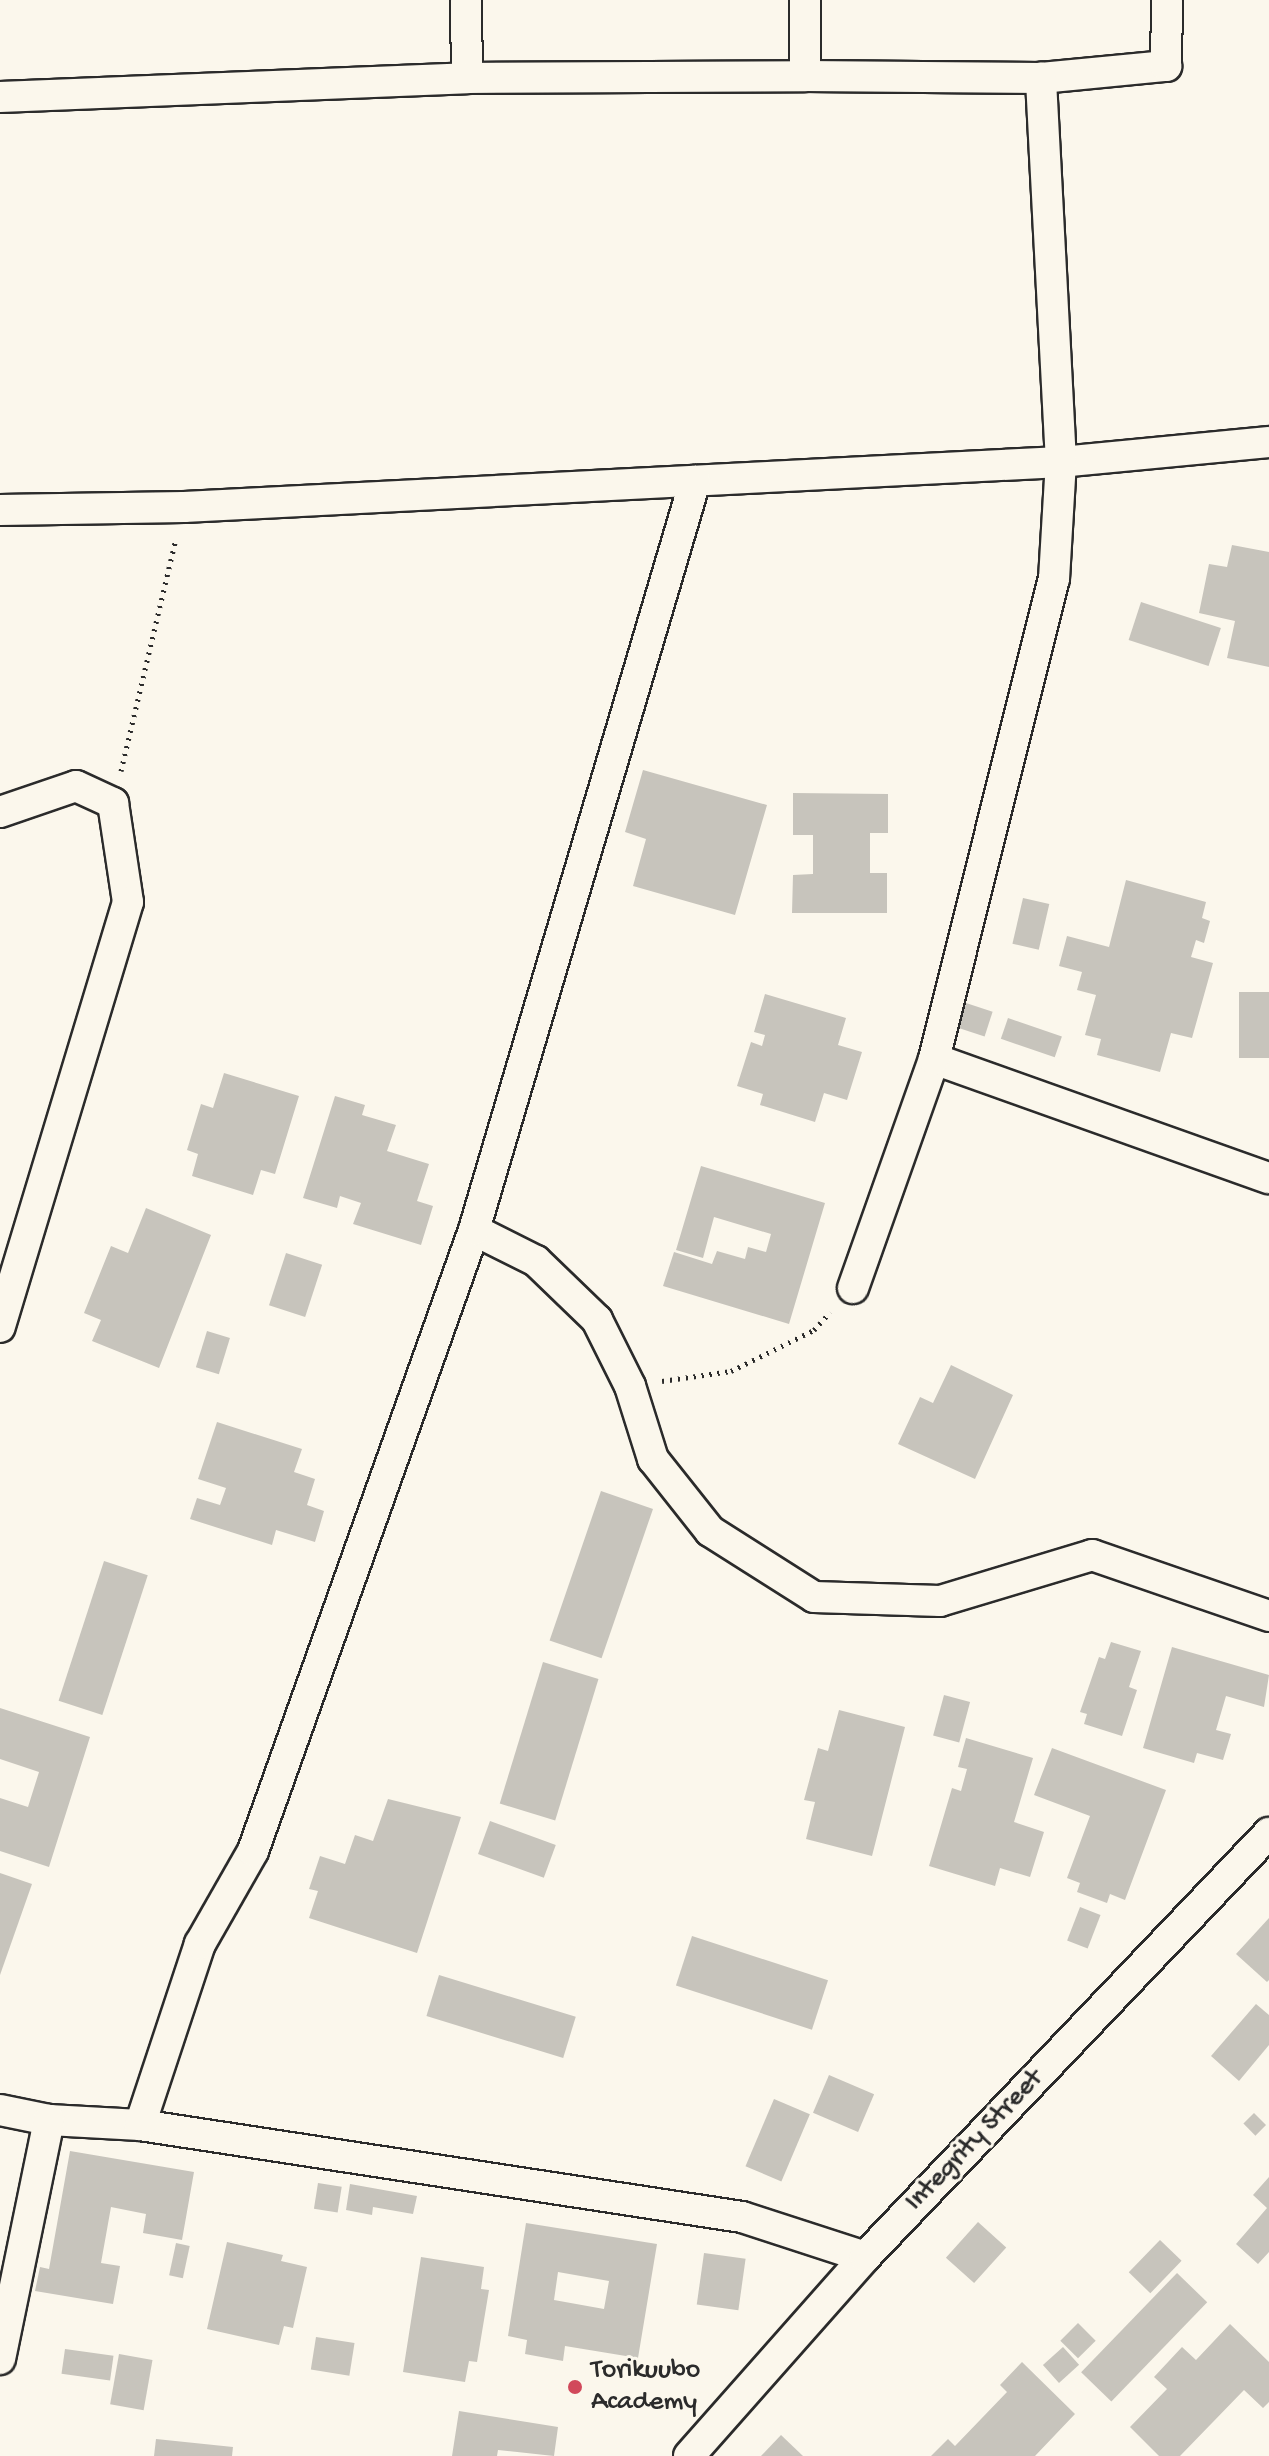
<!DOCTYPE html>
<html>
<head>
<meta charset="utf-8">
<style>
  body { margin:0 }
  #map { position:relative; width:1269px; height:2456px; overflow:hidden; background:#fbf7ec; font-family:"Gochi Hand",sans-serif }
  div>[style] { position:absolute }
  .building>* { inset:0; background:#c7c4bc; transform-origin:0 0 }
  .path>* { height:5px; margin-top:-2.5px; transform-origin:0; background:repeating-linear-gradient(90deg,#2b2b2b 0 2px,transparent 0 8px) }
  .roads { filter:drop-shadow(2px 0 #2b2b2b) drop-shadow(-2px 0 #2b2b2b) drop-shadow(0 2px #2b2b2b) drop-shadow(0 -2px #2b2b2b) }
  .minor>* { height:30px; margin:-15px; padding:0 15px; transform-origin:15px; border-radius:15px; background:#fbf7ec }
  .dots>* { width:22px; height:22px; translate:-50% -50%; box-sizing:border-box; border:4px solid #fbf7ec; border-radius:50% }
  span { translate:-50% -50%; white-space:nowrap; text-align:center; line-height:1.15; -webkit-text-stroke:6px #fbf7ec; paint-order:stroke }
  .street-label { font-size:28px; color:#2b2b2b }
  .poi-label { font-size:28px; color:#2b2b2b }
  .left { translate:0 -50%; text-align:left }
</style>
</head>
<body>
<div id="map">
  <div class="building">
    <div style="clip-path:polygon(1232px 545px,1269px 552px,1269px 667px,1227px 658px,1235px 621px,1199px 613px,1209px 564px,1227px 567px)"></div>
    <div style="left:1141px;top:602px;width:84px;height:40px;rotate:18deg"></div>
    <div style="clip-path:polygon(643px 770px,767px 805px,735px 915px,633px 886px,646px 839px,625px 832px)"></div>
    <div style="clip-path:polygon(793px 793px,888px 794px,888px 833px,870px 833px,870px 873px,887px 873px,887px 913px,792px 913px,793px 875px,813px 874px,813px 835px,793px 835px)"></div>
    <div style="clip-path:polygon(1126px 880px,1206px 902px,1202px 918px,1210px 921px,1204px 943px,1196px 940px,1191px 957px,1213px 963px,1192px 1038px,1171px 1033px,1160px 1072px,1097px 1055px,1101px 1039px,1085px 1035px,1096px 995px,1077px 990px,1082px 972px,1059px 966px,1067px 936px,1109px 947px)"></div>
    <div style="left:1023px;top:898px;width:27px;height:47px;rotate:13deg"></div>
    <div style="left:1239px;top:992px;width:30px;height:66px"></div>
    <div style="clip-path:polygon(765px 994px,846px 1018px,838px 1045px,862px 1052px,847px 1100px,824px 1093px,815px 1122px,760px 1105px,763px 1094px,737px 1086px,751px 1042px,762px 1046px,765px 1035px,754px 1032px)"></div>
    <div style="left:966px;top:1003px;width:28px;height:26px;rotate:18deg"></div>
    <div style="left:1008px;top:1018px;width:57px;height:22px;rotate:19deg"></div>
    <div style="clip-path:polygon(224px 1073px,299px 1096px,275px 1174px,261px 1170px,253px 1195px,192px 1176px,198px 1154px,187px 1150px,201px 1104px,213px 1108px)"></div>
    <div style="clip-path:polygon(335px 1096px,365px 1105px,362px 1115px,396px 1125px,387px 1151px,429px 1164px,417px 1201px,433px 1206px,421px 1245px,353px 1224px,361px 1203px,340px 1196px,337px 1208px,303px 1198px)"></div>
    <div style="clip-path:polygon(701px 1166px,825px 1203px,789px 1324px,663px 1286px,674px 1252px,712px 1264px,717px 1251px,745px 1259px,748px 1247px,766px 1252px,771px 1234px,714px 1217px,703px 1258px,676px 1250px)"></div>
    <div style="clip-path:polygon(146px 1208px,211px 1235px,159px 1368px,92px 1341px,101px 1320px,84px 1313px,111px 1246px,128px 1253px)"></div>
    <div style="left:286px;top:1253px;width:38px;height:55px;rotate:18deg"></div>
    <div style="left:207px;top:1331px;width:24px;height:38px;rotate:17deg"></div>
    <div style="clip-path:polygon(951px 1365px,1013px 1395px,975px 1479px,898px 1444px,920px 1397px,933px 1403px)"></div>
    <div style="clip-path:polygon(217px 1422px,302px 1449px,294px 1472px,315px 1479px,307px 1505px,324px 1511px,315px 1542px,276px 1530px,272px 1545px,190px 1519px,197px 1498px,220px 1505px,226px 1488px,198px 1479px)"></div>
    <div style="left:601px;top:1491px;width:55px;height:158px;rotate:19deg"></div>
    <div style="left:104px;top:1561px;width:46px;height:147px;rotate:18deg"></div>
    <div style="clip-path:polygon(1111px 1642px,1141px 1651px,1129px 1687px,1137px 1690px,1122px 1736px,1084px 1724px,1087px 1714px,1080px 1712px,1099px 1657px,1105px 1659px)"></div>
    <div style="clip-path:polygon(1172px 1647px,1269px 1675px,1264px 1707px,1226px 1696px,1216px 1730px,1231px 1734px,1223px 1760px,1197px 1753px,1194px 1763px,1143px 1748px)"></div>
    <div style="left:543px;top:1662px;width:58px;height:148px;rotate:17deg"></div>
    <div style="left:944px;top:1695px;width:27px;height:42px;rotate:15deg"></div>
    <div style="clip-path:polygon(0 1708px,90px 1737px,49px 1867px,0 1851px,0 1798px,28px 1807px,39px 1772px,0 1759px)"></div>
    <div style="clip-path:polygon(839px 1710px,905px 1727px,872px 1856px,806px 1839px,815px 1802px,804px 1800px,818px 1748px,828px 1751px)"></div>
    <div style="clip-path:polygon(966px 1738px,1033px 1758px,1014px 1822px,1044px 1832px,1030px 1877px,1000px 1868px,995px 1886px,929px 1866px,952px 1788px,961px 1791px,967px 1769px,958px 1767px)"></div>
    <div style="clip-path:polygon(1052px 1748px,1166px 1790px,1125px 1900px,1110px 1894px,1107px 1903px,1077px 1892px,1080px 1883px,1067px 1878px,1090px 1816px,1034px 1795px)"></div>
    <div style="clip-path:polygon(388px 1799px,461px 1817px,417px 1953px,309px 1918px,318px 1891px,309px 1889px,320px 1856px,345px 1864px,355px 1835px,373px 1841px)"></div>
    <div style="left:490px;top:1821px;width:70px;height:35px;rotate:20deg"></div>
    <div style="clip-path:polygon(0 1873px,32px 1884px,0 1975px)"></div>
    <div style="left:1080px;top:1907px;width:22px;height:36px;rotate:21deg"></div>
    <div style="clip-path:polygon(1269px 1918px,1269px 1980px,1267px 1982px,1236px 1954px)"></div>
    <div style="left:692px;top:1936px;width:143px;height:52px;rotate:18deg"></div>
    <div style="left:439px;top:1975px;width:143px;height:43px;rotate:17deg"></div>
    <div style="clip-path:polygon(1256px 2004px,1269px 2015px,1269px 2045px,1239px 2081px,1211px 2056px)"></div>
    <div style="left:829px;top:2075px;width:49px;height:41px;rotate:23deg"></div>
    <div style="left:774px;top:2099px;width:39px;height:73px;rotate:23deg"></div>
    <div style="left:1254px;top:2113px;width:17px;height:15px;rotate:45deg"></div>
    <div style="clip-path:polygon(70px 2151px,194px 2172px,182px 2240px,143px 2233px,146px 2214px,111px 2207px,101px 2263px,120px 2266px,113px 2304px,35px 2291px,40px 2267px,49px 2269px)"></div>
    <div style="clip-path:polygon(1269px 2177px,1269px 2252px,1258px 2264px,1236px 2244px,1267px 2208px,1253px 2195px)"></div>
    <div style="left:318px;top:2183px;width:24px;height:26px;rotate:9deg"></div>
    <div style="clip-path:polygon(350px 2184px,417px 2196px,413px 2214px,373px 2207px,372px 2215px,346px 2210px)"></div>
    <div style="left:978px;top:2222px;width:38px;height:48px;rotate:42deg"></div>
    <div style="clip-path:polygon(evenodd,526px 2223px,657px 2244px,638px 2358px,565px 2346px,563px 2361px,525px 2354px,527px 2340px,508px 2336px,526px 2223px,558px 2272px,609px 2281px,604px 2309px,554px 2300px,558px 2272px)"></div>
    <div style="left:1160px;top:2240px;width:30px;height:45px;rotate:44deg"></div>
    <div style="clip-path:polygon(227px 2242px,283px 2255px,281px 2261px,307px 2267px,293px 2328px,284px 2326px,279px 2345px,207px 2329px)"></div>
    <div style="left:176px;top:2243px;width:14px;height:33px;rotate:12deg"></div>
    <div style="left:704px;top:2253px;width:42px;height:52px;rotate:8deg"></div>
    <div style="clip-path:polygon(421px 2257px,484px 2267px,481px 2289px,489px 2290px,477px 2362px,469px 2361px,465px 2382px,403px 2372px)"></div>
    <div style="left:1177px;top:2273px;width:42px;height:138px;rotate:44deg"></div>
    <div style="left:1078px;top:2323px;width:25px;height:25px;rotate:45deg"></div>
    <div style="clip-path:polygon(1230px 2324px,1269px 2362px,1269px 2402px,1263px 2408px,1244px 2390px,1180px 2456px,1159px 2456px,1130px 2427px,1167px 2389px,1154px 2377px,1182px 2347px,1196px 2360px)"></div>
    <div style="left:316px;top:2337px;width:39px;height:33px;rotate:9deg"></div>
    <div style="left:1063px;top:2347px;width:24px;height:27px;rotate:48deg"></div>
    <div style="left:65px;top:2349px;width:49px;height:25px;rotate:8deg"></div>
    <div style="left:119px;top:2354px;width:34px;height:51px;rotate:10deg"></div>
    <div style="clip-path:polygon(1022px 2362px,1075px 2414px,1035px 2456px,931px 2456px,948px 2439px,955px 2446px,1007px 2392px,1000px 2385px)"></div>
    <div style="clip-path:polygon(459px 2411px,558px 2427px,554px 2456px,498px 2450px,497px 2456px,452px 2456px)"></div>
    <div style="clip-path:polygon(781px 2435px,803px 2456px,761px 2456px)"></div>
    <div style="clip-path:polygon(156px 2439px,233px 2447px,232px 2456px,154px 2456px)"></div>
  </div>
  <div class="path">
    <div style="left:121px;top:771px;width:238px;rotate:-76.7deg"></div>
    <div style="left:662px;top:1381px;width:70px;rotate:-8.2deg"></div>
    <div style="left:731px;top:1371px;width:93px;rotate:-26.3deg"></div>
    <div style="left:814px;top:1330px;width:24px;rotate:-48deg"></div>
  </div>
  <div class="roads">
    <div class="minor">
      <div style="left:466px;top:0;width:78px;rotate:89.3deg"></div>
      <div style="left:467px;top:78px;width:338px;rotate:-0.3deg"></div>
      <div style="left:805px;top:0;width:76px;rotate:90deg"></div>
      <div style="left:805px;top:76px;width:236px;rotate:0.5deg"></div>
      <div style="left:1041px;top:78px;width:126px;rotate:-5.5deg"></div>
      <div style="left:1166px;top:66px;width:66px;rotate:-89.1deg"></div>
      <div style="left:0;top:97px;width:467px;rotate:-2.3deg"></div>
      <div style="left:0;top:510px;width:184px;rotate:-0.9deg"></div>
      <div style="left:184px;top:507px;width:878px;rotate:-2.94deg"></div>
      <div style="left:1061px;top:462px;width:209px;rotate:-5.5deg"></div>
      <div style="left:0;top:812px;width:80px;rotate:-18.9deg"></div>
      <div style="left:76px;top:786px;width:41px;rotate:24.7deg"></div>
      <div style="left:113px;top:803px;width:100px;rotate:81.4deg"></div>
      <div style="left:128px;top:902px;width:444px;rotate:106.8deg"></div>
      <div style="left:934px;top:1059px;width:356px;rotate:19.6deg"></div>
      <div style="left:474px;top:1230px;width:69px;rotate:26.6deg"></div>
      <div style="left:536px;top:1261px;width:85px;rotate:44deg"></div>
      <div style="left:597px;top:1320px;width:74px;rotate:63.4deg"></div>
      <div style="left:630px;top:1386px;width:77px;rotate:72.5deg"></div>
      <div style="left:653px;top:1459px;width:92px;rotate:51.6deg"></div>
      <div style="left:710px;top:1531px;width:123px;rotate:32.4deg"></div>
      <div style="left:814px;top:1597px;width:126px;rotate:1.8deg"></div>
      <div style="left:940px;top:1601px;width:159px;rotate:-16.8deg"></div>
      <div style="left:1092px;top:1555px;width:187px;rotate:19deg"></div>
      <div style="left:853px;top:1288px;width:243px;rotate:-70.5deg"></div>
      <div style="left:934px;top:1059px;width:495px;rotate:-76deg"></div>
      <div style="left:1054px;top:579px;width:117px;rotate:-86.6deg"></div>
      <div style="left:1061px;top:462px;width:385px;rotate:-93deg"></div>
      <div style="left:0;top:2110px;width:50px;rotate:11.5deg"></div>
      <div style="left:49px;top:2120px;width:91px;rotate:3.1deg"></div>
      <div style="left:140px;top:2125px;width:609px;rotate:8.69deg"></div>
      <div style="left:742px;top:2217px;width:129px;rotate:18deg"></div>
      <div style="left:140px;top:2125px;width:191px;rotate:-71.7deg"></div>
      <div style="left:200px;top:1944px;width:107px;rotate:-60.3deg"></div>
      <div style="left:253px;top:1851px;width:659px;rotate:-70.41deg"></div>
      <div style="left:474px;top:1230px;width:781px;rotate:-73.56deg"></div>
      <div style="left:0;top:2359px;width:244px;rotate:-78.4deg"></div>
      <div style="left:689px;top:2456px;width:266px;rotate:-48.5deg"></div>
      <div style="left:865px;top:2257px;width:586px;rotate:-46.38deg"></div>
    </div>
  </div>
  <div class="dots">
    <div style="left:575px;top:2387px;background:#d1495b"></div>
  </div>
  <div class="street-label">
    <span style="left:975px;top:2141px;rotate:-46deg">Integrity Street</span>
  </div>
  <div class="poi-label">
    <span class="left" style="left:591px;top:2387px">Torikuubo<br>Academy</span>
  </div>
</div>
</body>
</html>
